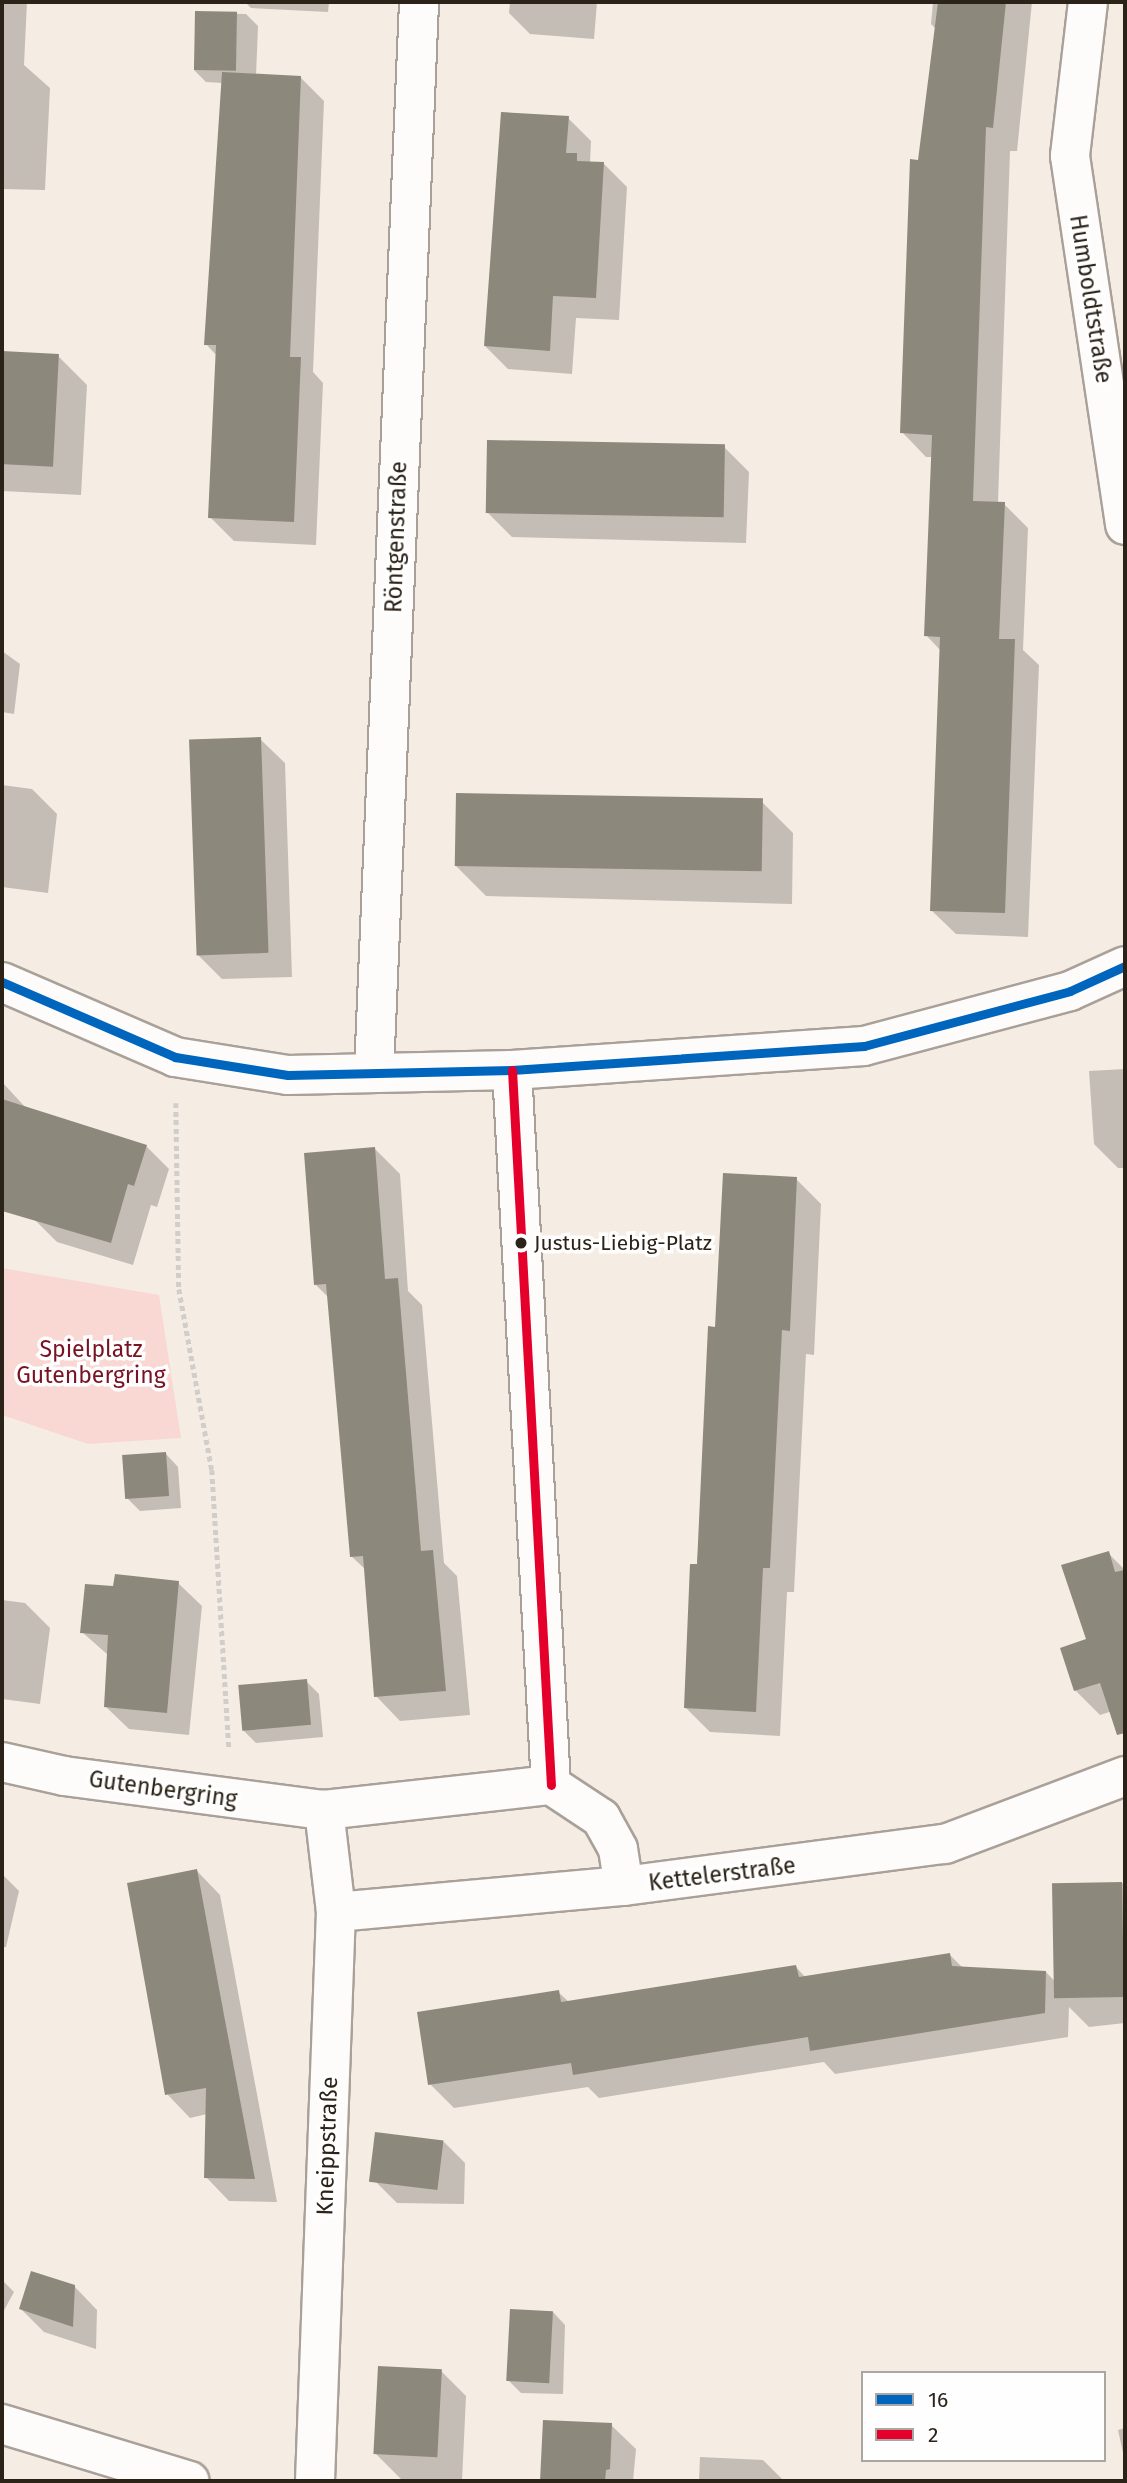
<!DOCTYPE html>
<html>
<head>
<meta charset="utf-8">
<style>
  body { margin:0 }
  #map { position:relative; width:1127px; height:2483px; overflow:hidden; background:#f5ede4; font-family:"Fira Sans",sans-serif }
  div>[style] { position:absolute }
  .green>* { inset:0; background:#f9d8d4 }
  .shadow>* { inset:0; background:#0003 }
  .building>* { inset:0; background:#8d887c; transform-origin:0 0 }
  .path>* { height:4.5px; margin-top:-2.25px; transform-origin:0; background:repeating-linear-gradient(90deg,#d0cdca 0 5px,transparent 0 8.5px) }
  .roads { filter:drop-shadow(2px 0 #a9a199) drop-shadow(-2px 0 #a9a199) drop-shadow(0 2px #a9a199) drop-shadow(0 -2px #a9a199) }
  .minor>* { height:38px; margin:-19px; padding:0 19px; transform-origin:19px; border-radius:19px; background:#fefcfb }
  .bus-1>* { height:9px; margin:-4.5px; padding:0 4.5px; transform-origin:4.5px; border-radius:4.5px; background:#0065bd }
  .bus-2>* { height:9px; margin:-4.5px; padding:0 4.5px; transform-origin:4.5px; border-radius:4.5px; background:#e4002b }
  .dots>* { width:19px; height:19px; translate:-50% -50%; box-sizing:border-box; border:4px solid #fefefe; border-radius:50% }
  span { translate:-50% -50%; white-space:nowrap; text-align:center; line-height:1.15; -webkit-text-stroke:7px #fefefe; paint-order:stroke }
  .bus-label { font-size:21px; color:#2b2318 }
  .left { translate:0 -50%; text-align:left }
  .street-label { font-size:23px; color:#2b2318 }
  .park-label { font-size:23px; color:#791323 }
  .frame { position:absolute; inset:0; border:4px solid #2b2318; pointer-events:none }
  .legend { position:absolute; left:861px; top:2371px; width:245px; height:91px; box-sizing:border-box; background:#fefefe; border:2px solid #aaa6a2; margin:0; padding:9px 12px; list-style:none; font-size:21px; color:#2b2318 }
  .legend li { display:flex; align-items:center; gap:14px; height:35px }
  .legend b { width:35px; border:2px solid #aaa6a2 }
</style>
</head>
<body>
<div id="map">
  <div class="green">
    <div style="clip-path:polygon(2px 1268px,159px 1295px,181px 1438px,88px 1444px,2px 1415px)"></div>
  </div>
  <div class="shadow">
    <div style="clip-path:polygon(2px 2px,27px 2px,24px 65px,50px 88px,45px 190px,2px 189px)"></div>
    <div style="clip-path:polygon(245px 2px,329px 2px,328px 12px,251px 8px)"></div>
    <div style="clip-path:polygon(510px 2px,597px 2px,594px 39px,530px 34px,509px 13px)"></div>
    <div style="clip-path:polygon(933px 2px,1032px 2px,1017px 151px,1010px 151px,998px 503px,1004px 504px,1028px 528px,1023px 650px,1039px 665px,1028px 937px,956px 934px,931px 910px,941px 651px,926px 635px,933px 457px,926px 457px,902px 432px,919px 161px,936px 29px,931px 24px)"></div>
    <div style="clip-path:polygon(197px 13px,246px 14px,258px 26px,256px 76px,301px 78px,324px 101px,313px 372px,323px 383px,316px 545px,234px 541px,210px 517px,217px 356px,206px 344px,223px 83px,206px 82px,194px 70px)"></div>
    <div style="clip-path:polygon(568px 118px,591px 141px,590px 163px,604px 164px,627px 187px,619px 320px,576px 318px,572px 374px,508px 369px,485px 346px)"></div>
    <div style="clip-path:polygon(2px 353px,58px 356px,87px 385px,81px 495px,2px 491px)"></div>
    <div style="clip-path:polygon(724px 447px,749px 472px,746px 543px,512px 537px,487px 512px)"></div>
    <div style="clip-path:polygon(2px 651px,20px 664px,14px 714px,2px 712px)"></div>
    <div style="clip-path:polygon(260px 739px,285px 763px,292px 977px,222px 979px,197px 954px)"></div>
    <div style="clip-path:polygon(2px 785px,32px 789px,57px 814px,48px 893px,2px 887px)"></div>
    <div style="clip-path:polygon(762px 802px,793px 833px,792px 904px,486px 896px,455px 865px)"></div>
    <div style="clip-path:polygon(1125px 1069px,1125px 1168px,1118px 1168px,1094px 1144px,1089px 1071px)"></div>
    <div style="clip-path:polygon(2px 1082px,27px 1109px,146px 1146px,169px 1169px,157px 1207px,151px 1205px,133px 1265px,57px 1242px,34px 1219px,45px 1180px,2px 1169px)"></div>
    <div style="clip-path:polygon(375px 1149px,400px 1174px,408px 1291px,422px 1305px,444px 1563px,457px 1576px,470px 1715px,400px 1721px,376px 1696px,366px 1570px,351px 1556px,329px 1298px,316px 1285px)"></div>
    <div style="clip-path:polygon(796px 1179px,821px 1204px,814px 1355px,806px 1354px,794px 1592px,787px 1592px,780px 1736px,710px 1732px,685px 1707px,717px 1328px)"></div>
    <div style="clip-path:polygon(166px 1454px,178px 1467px,181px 1508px,140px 1511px,128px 1499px)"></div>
    <div style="clip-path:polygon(1108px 1553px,1125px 1570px,1125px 1707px,1100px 1715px,1075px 1690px)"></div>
    <div style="clip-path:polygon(178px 1583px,202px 1606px,189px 1735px,129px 1729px,105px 1706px,108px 1655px,82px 1632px,115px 1588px)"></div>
    <div style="clip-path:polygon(2px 1600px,25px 1603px,50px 1628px,40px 1704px,2px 1699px)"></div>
    <div style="clip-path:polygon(306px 1681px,319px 1694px,323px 1737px,256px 1743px,243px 1730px)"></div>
    <div style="clip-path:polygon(197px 1871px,220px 1895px,277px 2202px,229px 2201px,206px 2177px,207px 2114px,190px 2118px,167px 2094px)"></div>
    <div style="clip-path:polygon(2px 1874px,19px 1891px,6px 1947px,2px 1947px)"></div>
    <div style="clip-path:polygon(1125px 1883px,1125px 2023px,1089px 2027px,1069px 2007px,1068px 2037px,835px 2074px,824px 2062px,599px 2098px,588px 2087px,454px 2108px,430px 2084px,558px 1992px,569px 2002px,796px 1967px,806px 1978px,950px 1955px,963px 1968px,1046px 1972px,1063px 1990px,1054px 1890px)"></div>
    <div style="clip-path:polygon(444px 2142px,465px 2163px,464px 2204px,397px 2203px,376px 2182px)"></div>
    <div style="clip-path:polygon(2px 2280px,14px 2292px,2px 2314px)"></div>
    <div style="clip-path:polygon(74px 2286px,97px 2310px,96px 2349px,44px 2332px,21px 2309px)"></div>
    <div style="clip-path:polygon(553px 2312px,565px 2325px,563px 2394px,521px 2393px,508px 2380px)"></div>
    <div style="clip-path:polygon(441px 2371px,466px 2396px,462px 2481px,401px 2479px,376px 2454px)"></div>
    <div style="clip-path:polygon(545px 2422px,611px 2425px,636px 2449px,633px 2481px,542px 2481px)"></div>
    <div style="clip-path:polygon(1125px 2428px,1125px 2462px,1118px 2430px)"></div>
    <div style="clip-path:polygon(700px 2457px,763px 2460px,784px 2481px,699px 2481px)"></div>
  </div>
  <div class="building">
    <div style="clip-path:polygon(938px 2px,1006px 2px,993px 128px,986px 127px,973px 501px,1005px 502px,999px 639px,1015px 639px,1005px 913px,930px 911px,940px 637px,924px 636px,932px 435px,900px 433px,910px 159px,918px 160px)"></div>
    <div style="left:195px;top:11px;width:42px;height:59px;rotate:1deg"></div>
    <div style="clip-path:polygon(222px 72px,301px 76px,290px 357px,301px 357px,294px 522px,208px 518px,216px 345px,204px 345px)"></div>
    <div style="clip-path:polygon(501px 112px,569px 116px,566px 153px,577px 153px,577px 161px,604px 162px,596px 298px,553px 296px,550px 351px,484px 346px)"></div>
    <div style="left:2px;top:351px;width:57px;height:113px;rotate:3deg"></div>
    <div style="left:487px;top:440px;width:238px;height:73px;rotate:1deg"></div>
    <div style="left:261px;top:737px;width:216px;height:72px;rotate:88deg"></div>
    <div style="left:456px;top:793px;width:307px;height:73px;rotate:1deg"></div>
    <div style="clip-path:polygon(2px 1099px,147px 1145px,134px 1186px,128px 1184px,111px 1243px,2px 1211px)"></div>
    <div style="clip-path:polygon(375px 1147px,385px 1279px,398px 1278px,421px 1551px,433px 1550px,446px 1691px,374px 1697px,363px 1556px,350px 1557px,326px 1284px,314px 1285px,304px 1153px)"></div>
    <div style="clip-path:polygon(723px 1173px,797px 1177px,790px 1331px,782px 1330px,770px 1568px,763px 1568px,756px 1712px,684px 1708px,690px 1564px,697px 1564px,708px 1326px,715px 1327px)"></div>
    <div style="left:166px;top:1452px;width:44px;height:44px;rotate:86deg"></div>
    <div style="clip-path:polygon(1109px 1551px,1115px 1572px,1125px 1570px,1125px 1733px,1117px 1735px,1100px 1683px,1074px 1691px,1060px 1648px,1086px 1639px,1061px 1565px)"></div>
    <div style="clip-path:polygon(115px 1574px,179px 1581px,167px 1713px,104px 1707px,108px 1635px,80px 1633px,85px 1584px,113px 1586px)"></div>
    <div style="left:307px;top:1679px;width:46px;height:69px;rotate:85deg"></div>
    <div style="clip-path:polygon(197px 1869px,224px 2015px,255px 2179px,204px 2178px,206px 2088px,165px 2095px,127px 1883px)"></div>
    <div style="left:1122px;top:1882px;width:115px;height:70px;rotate:89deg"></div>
    <div style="clip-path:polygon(950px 1953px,952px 1966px,1046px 1971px,1045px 2013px,810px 2051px,808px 2037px,573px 2075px,571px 2063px,428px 2085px,417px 2012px,559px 1990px,561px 2002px,796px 1965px,799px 1977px)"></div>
    <div style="left:375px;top:2132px;width:69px;height:50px;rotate:7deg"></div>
    <div style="clip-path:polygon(31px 2271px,75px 2285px,73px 2327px,19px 2309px)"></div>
    <div style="left:510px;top:2309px;width:43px;height:72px;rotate:3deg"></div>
    <div style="left:378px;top:2366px;width:64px;height:88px;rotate:3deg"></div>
    <div style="clip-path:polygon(543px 2420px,612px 2423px,610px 2469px,606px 2470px,605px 2481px,540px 2481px)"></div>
  </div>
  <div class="path">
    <div style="left:176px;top:1103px;width:186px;rotate:89.1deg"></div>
    <div style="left:179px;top:1289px;width:184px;rotate:79.7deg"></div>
    <div style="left:212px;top:1470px;width:280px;rotate:86.5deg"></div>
  </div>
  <div class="roads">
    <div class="minor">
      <div style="left:1088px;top:2px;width:155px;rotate:96.7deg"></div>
      <div style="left:1070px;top:156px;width:373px;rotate:81.5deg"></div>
      <div style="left:2px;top:982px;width:189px;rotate:23.4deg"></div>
      <div style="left:175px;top:1057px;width:114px;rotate:9.1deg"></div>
      <div style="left:288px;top:1075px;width:224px;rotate:-1.3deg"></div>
      <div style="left:512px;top:1070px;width:353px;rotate:-3.9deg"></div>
      <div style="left:864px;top:1046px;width:213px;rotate:-14.9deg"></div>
      <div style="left:1070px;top:991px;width:60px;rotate:-24.4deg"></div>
      <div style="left:512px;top:1070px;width:716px;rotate:86.88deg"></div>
      <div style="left:374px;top:1072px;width:1071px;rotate:-87.59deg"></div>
      <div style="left:2px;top:1762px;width:64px;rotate:12.7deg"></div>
      <div style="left:64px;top:1776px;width:262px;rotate:7.5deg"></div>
      <div style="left:324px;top:1810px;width:228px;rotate:-6.3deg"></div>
      <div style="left:551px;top:1785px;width:60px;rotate:33.4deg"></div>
      <div style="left:601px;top:1818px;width:35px;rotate:61deg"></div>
      <div style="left:618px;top:1849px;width:37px;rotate:81deg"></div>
      <div style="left:624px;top:1886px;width:324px;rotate:-7.5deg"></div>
      <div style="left:945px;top:1844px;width:192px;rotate:-20.7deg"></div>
      <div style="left:336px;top:1912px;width:289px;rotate:-5.2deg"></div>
      <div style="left:2px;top:2424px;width:196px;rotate:16.9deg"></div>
      <div style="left:315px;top:2481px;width:569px;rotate:-87.89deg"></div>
      <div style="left:336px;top:1912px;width:103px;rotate:-96.7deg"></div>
    </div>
  </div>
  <div class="bus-1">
    <div style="left:2px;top:982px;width:189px;rotate:23.4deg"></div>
    <div style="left:175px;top:1057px;width:114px;rotate:9.1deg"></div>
    <div style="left:288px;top:1075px;width:224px;rotate:-1.3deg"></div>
    <div style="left:512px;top:1070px;width:353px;rotate:-3.9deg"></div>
    <div style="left:864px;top:1046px;width:213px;rotate:-14.9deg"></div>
    <div style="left:1070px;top:991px;width:60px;rotate:-24.4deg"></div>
  </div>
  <div class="bus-2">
    <div style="left:512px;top:1070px;width:716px;rotate:86.88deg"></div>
  </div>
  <div class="dots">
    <div style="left:521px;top:1243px;background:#2b2318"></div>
  </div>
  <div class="bus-label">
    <span class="left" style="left:534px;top:1243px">Justus-Liebig-Platz</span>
  </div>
  <div class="street-label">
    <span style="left:1091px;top:299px;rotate:81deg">Humboldtstraße</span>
    <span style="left:396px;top:537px;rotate:-88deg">Röntgenstraße</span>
    <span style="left:163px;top:1789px;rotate:8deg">Gutenbergring</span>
    <span style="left:722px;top:1874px;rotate:-7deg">Kettelerstraße</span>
    <span style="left:327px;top:2146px;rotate:-88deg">Kneippstraße</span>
  </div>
  <div class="park-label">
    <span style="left:91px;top:1362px">Spielplatz<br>Gutenbergring</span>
  </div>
  <div class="frame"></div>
  <ul class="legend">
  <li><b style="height:9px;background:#0065bd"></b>16</li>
  <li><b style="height:9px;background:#e4002b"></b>2</li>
  </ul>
</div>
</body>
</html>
